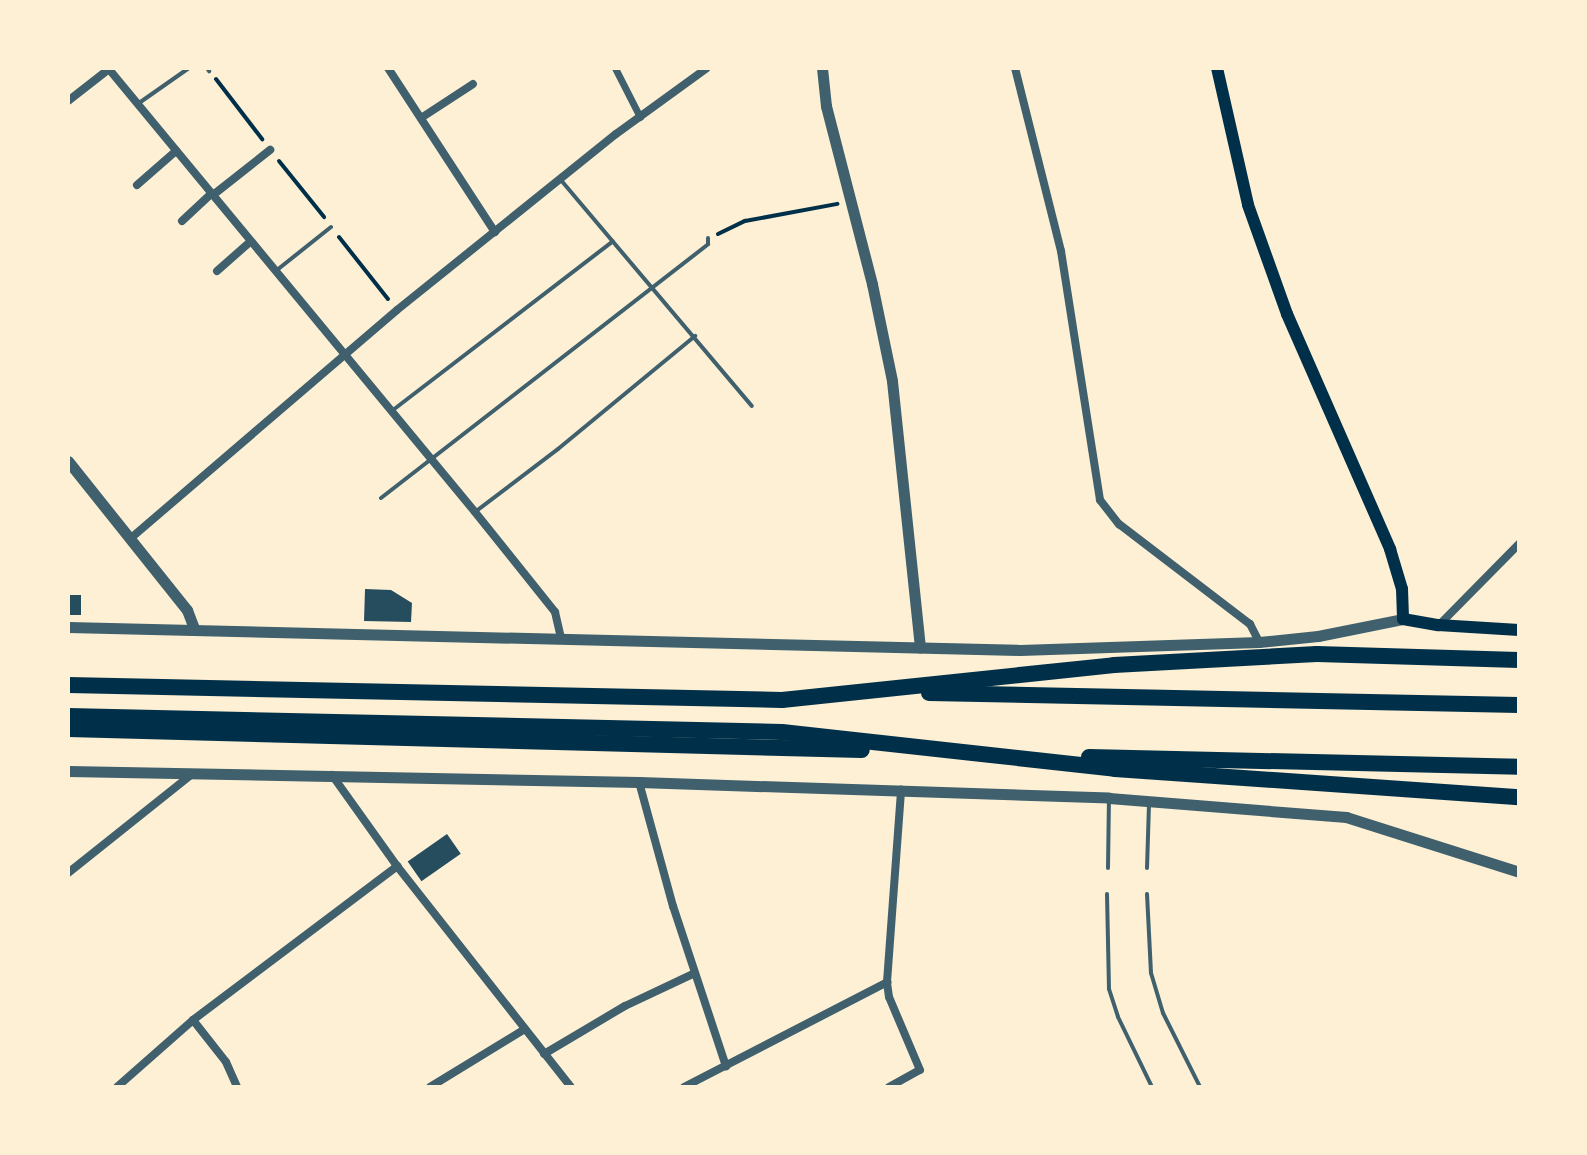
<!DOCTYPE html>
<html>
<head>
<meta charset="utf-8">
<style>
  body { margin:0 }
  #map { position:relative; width:1587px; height:1155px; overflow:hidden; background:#fdf0d5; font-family:Poppins,sans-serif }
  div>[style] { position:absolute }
  .building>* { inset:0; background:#264d5e; transform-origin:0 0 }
  .path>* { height:4px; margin:-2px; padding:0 2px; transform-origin:2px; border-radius:2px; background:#003049 }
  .service>* { height:4px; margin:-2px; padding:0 2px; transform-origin:2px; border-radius:2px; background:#3f606c }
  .pedestrian>* { height:7px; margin:-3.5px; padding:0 3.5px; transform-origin:3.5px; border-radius:3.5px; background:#3f606c }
  .minor>* { height:8px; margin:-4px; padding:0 4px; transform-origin:4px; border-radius:4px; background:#3f606c }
  .tertiary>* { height:11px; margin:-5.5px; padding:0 5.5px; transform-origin:5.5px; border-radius:5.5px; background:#3f606c }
  .secondary>* { height:12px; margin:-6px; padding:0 6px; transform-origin:6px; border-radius:6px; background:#003049 }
  .motorway>* { height:16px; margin:-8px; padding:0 8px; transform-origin:8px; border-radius:8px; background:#003049 }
  span { translate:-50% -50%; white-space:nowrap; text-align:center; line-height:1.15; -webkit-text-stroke:6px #fdf0d5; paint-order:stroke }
  .frame { position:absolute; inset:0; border:70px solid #fdf0d5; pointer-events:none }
</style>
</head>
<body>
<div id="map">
  <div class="building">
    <div style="clip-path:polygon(365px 589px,391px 590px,412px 603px,411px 622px,364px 621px)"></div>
    <div style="left:68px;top:595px;width:13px;height:20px"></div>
    <div style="left:447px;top:834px;width:24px;height:48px;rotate:55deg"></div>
  </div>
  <div class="path">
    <div style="left:216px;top:79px;width:76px;rotate:52.5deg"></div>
    <div style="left:279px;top:161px;width:72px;rotate:51.2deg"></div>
    <div style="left:718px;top:234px;width:30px;rotate:-26deg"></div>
    <div style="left:745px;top:221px;width:94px;rotate:-10.5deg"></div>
    <div style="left:339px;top:237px;width:79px;rotate:51.7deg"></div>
  </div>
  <div class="service">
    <div style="left:207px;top:68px;width:4px;rotate:56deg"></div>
    <div style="left:139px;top:103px;width:61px;rotate:-35deg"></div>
    <div style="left:560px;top:179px;width:297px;rotate:49.8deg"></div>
    <div style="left:277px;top:270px;width:69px;rotate:-38.5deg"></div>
    <div style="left:393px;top:410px;width:277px;rotate:-37.5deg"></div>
    <div style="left:381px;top:498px;width:414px;rotate:-37.8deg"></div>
    <div style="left:708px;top:244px;width:6px;rotate:-90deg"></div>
    <div style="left:475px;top:512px;width:104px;rotate:-37.2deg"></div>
    <div style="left:558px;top:449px;width:178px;rotate:-39.5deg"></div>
    <div style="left:1108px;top:868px;width:69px;rotate:-89.2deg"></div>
    <div style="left:1147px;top:868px;width:64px;rotate:-88.2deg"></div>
    <div style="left:1107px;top:894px;width:95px;rotate:88.8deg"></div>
    <div style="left:1109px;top:989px;width:29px;rotate:72deg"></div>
    <div style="left:1118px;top:1017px;width:78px;rotate:64.1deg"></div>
    <div style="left:1147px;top:894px;width:79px;rotate:87.1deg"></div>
    <div style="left:1151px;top:973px;width:42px;rotate:73.3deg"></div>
    <div style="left:1163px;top:1013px;width:83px;rotate:63.4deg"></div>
  </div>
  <div class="pedestrian">
    <div style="left:615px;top:68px;width:55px;rotate:63deg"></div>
  </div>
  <div class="minor">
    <div style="left:108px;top:68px;width:576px;rotate:50.42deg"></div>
    <div style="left:475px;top:512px;width:128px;rotate:51.3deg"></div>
    <div style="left:555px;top:612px;width:26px;rotate:77deg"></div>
    <div style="left:388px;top:68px;width:196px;rotate:56.9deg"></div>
    <div style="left:1015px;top:68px;width:189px;rotate:75.9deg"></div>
    <div style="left:1061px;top:251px;width:252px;rotate:81.1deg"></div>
    <div style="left:1100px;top:500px;width:31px;rotate:52deg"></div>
    <div style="left:1119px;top:524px;width:165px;rotate:37.4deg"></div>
    <div style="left:1250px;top:624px;width:20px;rotate:63deg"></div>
    <div style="left:68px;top:101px;width:52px;rotate:-38deg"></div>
    <div style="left:421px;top:118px;width:62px;rotate:-33.2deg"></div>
    <div style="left:137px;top:185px;width:52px;rotate:-41.1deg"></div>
    <div style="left:213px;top:195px;width:73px;rotate:-38.3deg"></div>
    <div style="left:182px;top:221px;width:41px;rotate:-43deg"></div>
    <div style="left:217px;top:271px;width:45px;rotate:-41.4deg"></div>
    <div style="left:131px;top:538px;width:350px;rotate:-40.6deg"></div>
    <div style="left:397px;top:310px;width:281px;rotate:-38.8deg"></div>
    <div style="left:616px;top:134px;width:112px;rotate:-36deg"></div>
    <div style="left:1439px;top:625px;width:114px;rotate:-45.4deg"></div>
    <div style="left:332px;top:775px;width:112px;rotate:54.5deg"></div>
    <div style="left:397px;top:866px;width:281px;rotate:51.8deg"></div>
    <div style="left:639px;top:782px;width:129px;rotate:74.7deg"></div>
    <div style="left:673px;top:906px;width:169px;rotate:71.7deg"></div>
    <div style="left:68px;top:873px;width:159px;rotate:-38.6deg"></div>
    <div style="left:193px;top:1020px;width:53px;rotate:51.8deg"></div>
    <div style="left:226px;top:1062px;width:27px;rotate:66deg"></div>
    <div style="left:544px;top:1054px;width:94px;rotate:-30.7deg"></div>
    <div style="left:625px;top:1006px;width:77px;rotate:-25.2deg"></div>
    <div style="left:117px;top:1087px;width:101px;rotate:-41.4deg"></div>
    <div style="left:193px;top:1020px;width:256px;rotate:-37deg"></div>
    <div style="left:430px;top:1087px;width:111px;rotate:-31.4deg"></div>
    <div style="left:684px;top:1087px;width:229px;rotate:-27.3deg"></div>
    <div style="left:889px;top:1087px;width:35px;rotate:-29deg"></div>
    <div style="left:920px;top:1070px;width:79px;rotate:-113deg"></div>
    <div style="left:889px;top:997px;width:15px;rotate:-98deg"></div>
    <div style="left:887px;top:982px;width:193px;rotate:-85.8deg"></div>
  </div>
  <div class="tertiary">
    <div style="left:822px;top:68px;width:38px;rotate:84deg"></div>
    <div style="left:826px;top:106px;width:184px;rotate:75.5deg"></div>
    <div style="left:872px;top:284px;width:99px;rotate:78.3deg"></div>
    <div style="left:892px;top:381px;width:268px;rotate:84deg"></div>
    <div style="left:68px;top:461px;width:191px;rotate:51.4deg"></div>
    <div style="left:187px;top:610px;width:19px;rotate:69deg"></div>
    <div style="left:68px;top:627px;width:952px;rotate:1.38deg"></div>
    <div style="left:1020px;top:650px;width:239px;rotate:-1.9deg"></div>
    <div style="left:1259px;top:642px;width:59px;rotate:-5.8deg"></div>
    <div style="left:1318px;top:636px;width:87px;rotate:-11.3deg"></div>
    <div style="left:68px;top:771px;width:571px;rotate:1.1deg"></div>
    <div style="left:639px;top:782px;width:470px;rotate:1.9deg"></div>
    <div style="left:1109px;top:798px;width:238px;rotate:4.6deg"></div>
    <div style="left:1346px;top:817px;width:182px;rotate:17.6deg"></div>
  </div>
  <div class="secondary">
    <div style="left:1217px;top:68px;width:140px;rotate:77.2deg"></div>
    <div style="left:1248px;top:205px;width:116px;rotate:70.3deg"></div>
    <div style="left:1287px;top:314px;width:257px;rotate:66.3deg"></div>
    <div style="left:1390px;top:549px;width:42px;rotate:73.3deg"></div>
    <div style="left:1402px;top:589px;width:30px;rotate:88deg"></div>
    <div style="left:1403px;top:619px;width:36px;rotate:10deg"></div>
    <div style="left:1438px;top:625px;width:81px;rotate:3.5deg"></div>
  </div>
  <div class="motorway">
    <div style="left:68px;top:685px;width:714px;rotate:1.2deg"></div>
    <div style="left:782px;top:700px;width:334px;rotate:-6deg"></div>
    <div style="left:1114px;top:665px;width:203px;rotate:-3.1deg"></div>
    <div style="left:1317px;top:654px;width:202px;rotate:1.7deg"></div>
    <div style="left:929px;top:693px;width:590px;rotate:1.17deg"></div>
    <div style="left:68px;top:716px;width:714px;rotate:1.28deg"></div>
    <div style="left:782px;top:732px;width:335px;rotate:6.3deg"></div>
    <div style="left:1115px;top:769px;width:405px;rotate:4deg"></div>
    <div style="left:68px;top:729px;width:794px;rotate:1.52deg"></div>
    <div style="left:1089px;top:757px;width:430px;rotate:1.3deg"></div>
  </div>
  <div class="frame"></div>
</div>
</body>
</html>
